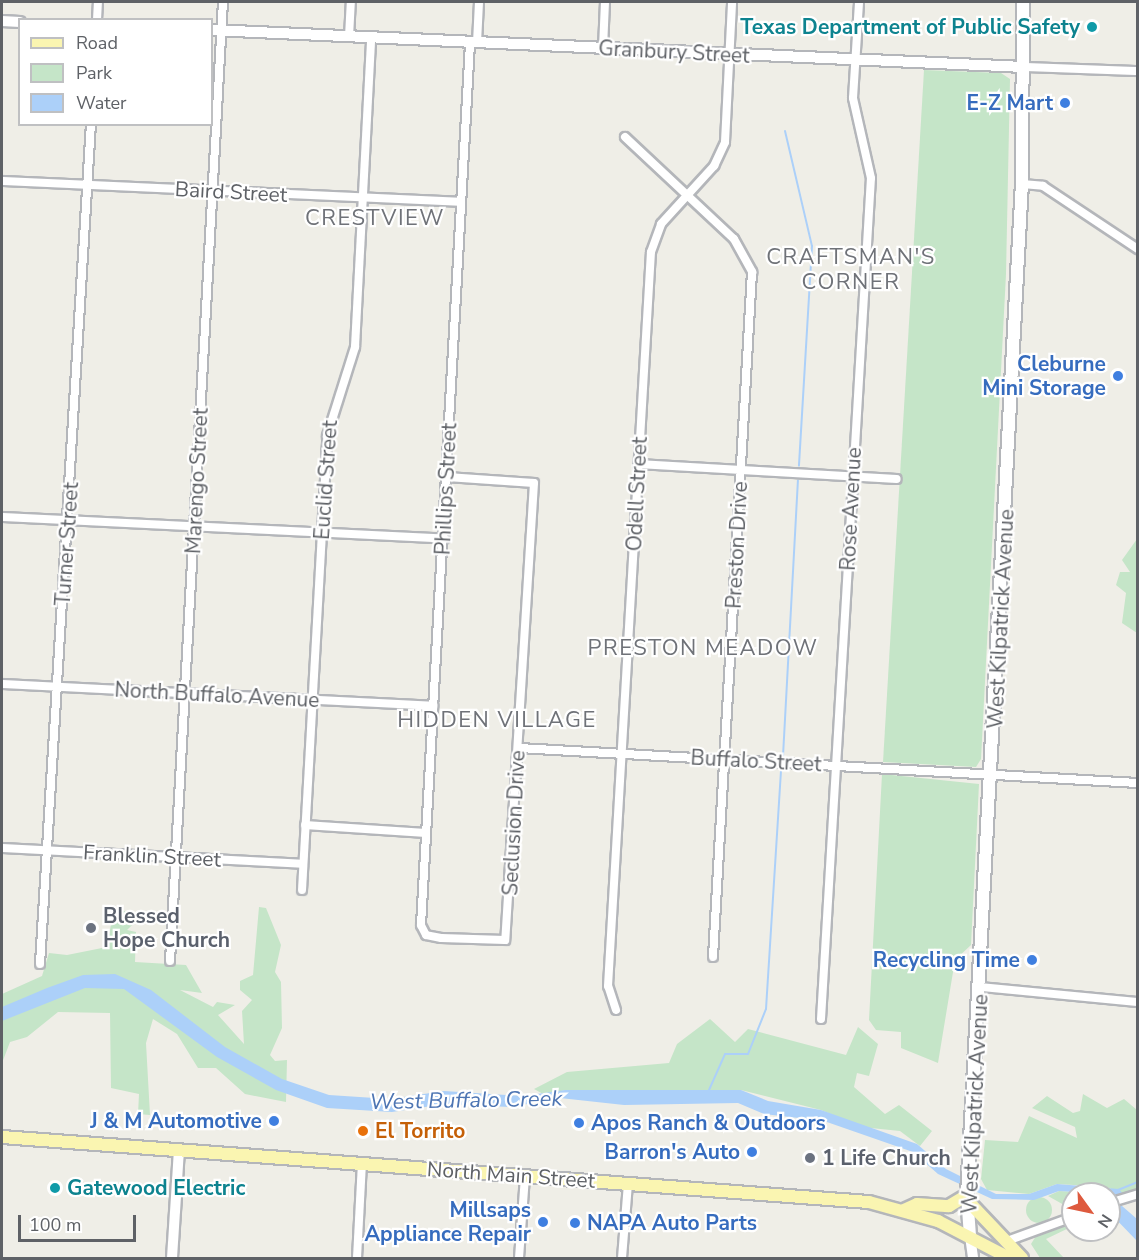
<!DOCTYPE html>
<html>
<head>
<meta charset="utf-8">
<style>
  body { margin:0 }
  #map { position:relative; width:1139px; height:1260px; overflow:hidden; background:#efeee7; font-family:"Nunito Sans",sans-serif }
  div>[style] { position:absolute }
  .green>* { inset:0; background:#c5e5c8 }
  .round { border-radius:50% }
  .water>* { inset:0; background:#acd0f9 }
  .stream>* { height:2px; margin:-1px; padding:0 1px; transform-origin:1px; border-radius:1px; background:#acd0f9 }
  .roads { filter:drop-shadow(2px 0 #b4b6ba) drop-shadow(-2px 0 #b4b6ba) drop-shadow(0 2px #b4b6ba) drop-shadow(0 -2px #b4b6ba) }
  .minor>* { height:8px; margin:-4px; padding:0 4px; transform-origin:4px; border-radius:4px; background:#fff }
  .tertiary>* { height:10px; margin:-5px; padding:0 5px; transform-origin:5px; border-radius:5px; background:#fff }
  .secondary>* { height:12px; margin:-6px; padding:0 6px; transform-origin:6px; border-radius:6px; background:#fff }
  .primary>* { height:12px; margin:-6px; padding:0 6px; transform-origin:6px; border-radius:6px; background:#faf5b1 }
  .dots>* { width:16px; height:16px; translate:-50% -50%; box-sizing:border-box; border:3px solid #fff; border-radius:50% }
  span { translate:-50% -50%; white-space:nowrap; text-align:center; line-height:1.15; -webkit-text-stroke:4.5px #fff; paint-order:stroke }
  .culture-label { font-size:21px; color:#0d838f; font-weight:700 }
  .right { translate:-100% -50%; text-align:right }
  .left { translate:0 -50%; text-align:left }
  .street-label { font-size:21px; color:#5e6166 }
  .shop-label { font-size:21px; color:#366cbe; font-weight:700 }
  .worship-label { font-size:21px; color:#5b616d; font-weight:700 }
  .food-label { font-size:21px; color:#c56008; font-weight:700 }
  .neighbourhood-label { font-size:22px; color:#6f7278; letter-spacing:1.5px }
  .water-label { font-size:22px; color:#4d75b3; font-style:italic }
  .frame { position:absolute; inset:0; border:3px solid #5e6166; pointer-events:none }
  .legend { position:absolute; left:18px; top:18px; width:195px; height:108px; box-sizing:border-box; background:#fff; border:2px solid #bfc0c2; margin:0; padding:8px 10px; list-style:none; font-size:18px; color:#5e6166 }
  .legend li { display:flex; align-items:center; gap:12px; height:30px }
  .legend b { width:30px; border:2px solid #bfc0c2 }
  .north { position:absolute; left:1061px; top:1182px; width:60px; height:60px; box-sizing:border-box; background:#fff; border:2px solid #bfc0c2; border-radius:50%; rotate:123deg; font-size:16px; font-weight:700; line-height:24px; text-align:center; color:#5e6166 }
  .north::after { content:''; display:block; margin:auto; width:21px; height:27px; background:#de5a3e; clip-path:polygon(50% 0,100% 100%,50% 72%,0 100%) }
  .scale { position:absolute; left:18px; top:1215px; width:118px; height:27px; box-sizing:border-box; border:3px solid #5e6166; border-top:0; padding-left:8px; font-size:18px; line-height:21px; white-space:nowrap; color:#5e6166; -webkit-text-stroke:4px #fff; paint-order:stroke }
</style>
</head>
<body>
<div id="map">
  <div class="green">
    <div style="clip-path:polygon(924px 70px,1001px 73px,1010px 79px,1006px 274px,981px 759px,976px 767px,883px 762px)"></div>
    <div style="clip-path:polygon(1137px 539px,1137px 633px,1122px 623px,1126px 593px,1116px 585px,1120px 572px,1130px 572px,1122px 560px)"></div>
    <div style="clip-path:polygon(882px 774px,979px 784px,971px 945px,955px 960px,938px 1063px,901px 1048px,901px 1032px,876px 1030px,869px 1020px)"></div>
    <div style="clip-path:polygon(259px 907px,266px 908px,281px 945px,275px 972px,281px 982px,282px 1028px,270px 1055px,275px 1061px,287px 1060px,286px 1102px,245px 1094px,216px 1068px,198px 1068px,177px 1034px,153px 1019px,146px 1043px,150px 1115px,138px 1114px,139px 1094px,111px 1088px,110px 1013px,58px 1012px,27px 1037px,10px 1042px,2px 1063px,2px 994px,42px 976px,49px 953px,67px 955px,107px 947px,113px 913px,120px 909px,139px 918px,127px 930px,136px 932px,135px 962px,186px 965px,202px 993px,180px 990px,213px 1007px,217px 1002px,235px 1005px,218px 1015px,244px 1044px,242px 1011px,252px 1000px,240px 990px,240px 981px,253px 975px)"></div>
    <div style="clip-path:polygon(710px 1019px,735px 1042px,748px 1029px,846px 1055px,858px 1027px,878px 1044px,869px 1076px,857px 1073px,854px 1087px,885px 1114px,899px 1105px,932px 1131px,920px 1146px,900px 1131px,861px 1127px,821px 1110px,741px 1090px,565px 1090px,545px 1095px,534px 1089px,567px 1072px,669px 1063px,677px 1044px)"></div>
    <div style="clip-path:polygon(1083px 1094px,1107px 1108px,1124px 1099px,1137px 1110px,1137px 1190px,1123px 1194px,1106px 1187px,1057px 1184px,1029px 1194px,987px 1190px,981px 1179px,985px 1140px,1018px 1142px,1029px 1116px,1077px 1138px,1075px 1127px,1032px 1108px,1047px 1096px,1073px 1113px,1080px 1111px)"></div>
    <div style="clip-path:polygon(1059px 1191px,1079px 1192px,1086px 1194px,1073px 1194px,1073px 1210px,1048px 1196px)"></div>
    <div class="round" style="left:1026px;top:1197px;width:26px;height:26px"></div>
    <div style="clip-path:polygon(1071px 1221px,1073px 1226px,1046px 1239px,1064px 1258px,1040px 1258px,1031px 1244px,1036px 1236px)"></div>
  </div>
  <div class="water">
    <div style="clip-path:polygon(115px 974px,151px 990px,225px 1047px,282px 1079px,329px 1095px,390px 1099px,444px 1091px,523px 1096px,565px 1090px,741px 1090px,768px 1101px,821px 1110px,917px 1144px,946px 1169px,996px 1194px,1029px 1194px,1057px 1184px,1119px 1189px,1123px 1194px,1114px 1199px,1137px 1219px,1137px 1241px,1109px 1212px,1109px 1194px,1059px 1191px,1034px 1200px,992px 1199px,938px 1174px,913px 1152px,824px 1121px,764px 1114px,738px 1103px,624px 1105px,560px 1098px,511px 1107px,445px 1104px,392px 1112px,327px 1108px,276px 1090px,217px 1057px,124px 989px,85px 988px,2px 1021px,2px 1007px,47px 988px,83px 975px)"></div>
  </div>
  <div class="stream">
    <div style="left:785px;top:131px;width:118px;rotate:76.8deg"></div>
    <div style="left:812px;top:246px;width:220px;rotate:93.4deg"></div>
    <div style="left:783px;top:756px;width:276px;rotate:-86.9deg"></div>
    <div style="left:709px;top:1090px;width:39px;rotate:-66deg"></div>
    <div style="left:725px;top:1054px;width:23px"></div>
    <div style="left:748px;top:1054px;width:48px;rotate:-68.2deg"></div>
    <div style="left:766px;top:1009px;width:239px;rotate:-86.4deg"></div>
    <div style="left:1118px;top:1190px;width:22px;rotate:-22deg"></div>
  </div>
  <div class="roads">
    <div class="minor">
      <div style="left:97px;top:20px;width:18px;rotate:-87deg"></div>
      <div style="left:349px;top:37px;width:35px;rotate:-87deg"></div>
      <div style="left:477px;top:43px;width:41px;rotate:-87.2deg"></div>
      <div style="left:603px;top:48px;width:46px;rotate:-87.5deg"></div>
      <div style="left:1023px;top:67px;width:115px;rotate:2deg"></div>
      <div style="left:625px;top:137px;width:149px;rotate:43.1deg"></div>
      <div style="left:734px;top:239px;width:38px;rotate:61deg"></div>
      <div style="left:752px;top:272px;width:686px;rotate:93.26deg"></div>
      <div style="left:2px;top:181px;width:459px;rotate:2.6deg"></div>
      <div style="left:1022px;top:184px;width:21px;rotate:5deg"></div>
      <div style="left:1043px;top:186px;width:114px;rotate:33.6deg"></div>
      <div style="left:638px;top:464px;width:259px;rotate:3.3deg"></div>
      <div style="left:447px;top:477px;width:87px;rotate:3.9deg"></div>
      <div style="left:534px;top:483px;width:458px;rotate:93.6deg"></div>
      <div style="left:505px;top:940px;width:64px;rotate:-178.2deg"></div>
      <div style="left:441px;top:938px;width:15px;rotate:-169deg"></div>
      <div style="left:426px;top:935px;width:11px;rotate:-117deg"></div>
      <div style="left:421px;top:925px;width:883px;rotate:-86.82deg"></div>
      <div style="left:2px;top:517px;width:443px;rotate:2.8deg"></div>
      <div style="left:2px;top:684px;width:432px;rotate:2.9deg"></div>
      <div style="left:519px;top:748px;width:620px;rotate:3.24deg"></div>
      <div style="left:305px;top:825px;width:121px;rotate:3.8deg"></div>
      <div style="left:2px;top:848px;width:301px;rotate:3deg"></div>
      <div style="left:302px;top:890px;width:455px;rotate:-86.8deg"></div>
      <div style="left:327px;top:436px;width:93px;rotate:-72.5deg"></div>
      <div style="left:355px;top:347px;width:310px;rotate:-87deg"></div>
      <div style="left:170px;top:961px;width:960px;rotate:-86.84deg"></div>
      <div style="left:40px;top:964px;width:842px;rotate:-86.53deg"></div>
      <div style="left:981px;top:987px;width:158px;rotate:5.5deg"></div>
      <div style="left:616px;top:1010px;width:25px;rotate:-108deg"></div>
      <div style="left:608px;top:986px;width:735px;rotate:-86.65deg"></div>
      <div style="left:651px;top:252px;width:30px;rotate:-70deg"></div>
      <div style="left:661px;top:224px;width:79px;rotate:-47.6deg"></div>
      <div style="left:714px;top:166px;width:26px;rotate:-65deg"></div>
      <div style="left:725px;top:142px;width:140px;rotate:-87.1deg"></div>
      <div style="left:821px;top:1019px;width:842px;rotate:-86.6deg"></div>
      <div style="left:871px;top:178px;width:82px;rotate:-102.7deg"></div>
      <div style="left:853px;top:98px;width:96px;rotate:-86.4deg"></div>
      <div style="left:1109px;top:1203px;width:30px;rotate:-17deg"></div>
      <div style="left:1007px;top:1241px;width:70px;rotate:-20deg"></div>
      <div style="left:357px;top:1258px;width:94px;rotate:-87deg"></div>
      <div style="left:519px;top:1258px;width:81px;rotate:-85.8deg"></div>
      <div style="left:622px;top:1258px;width:74px;rotate:-85.4deg"></div>
    </div>
    <div class="tertiary">
      <div style="left:2px;top:21px;width:18px;rotate:3deg"></div>
      <div style="left:212px;top:30px;width:812px;rotate:2.61deg"></div>
      <div style="left:970px;top:1236px;width:22px;rotate:82deg"></div>
      <div style="left:172px;top:1258px;width:107px;rotate:-86.3deg"></div>
    </div>
    <div class="secondary">
      <div style="left:970px;top:1236px;width:41px;rotate:-94.2deg"></div>
      <div style="left:967px;top:1195px;width:1012px;rotate:-86.89deg"></div>
      <div style="left:1022px;top:184px;width:182px;rotate:-89.7deg"></div>
    </div>
    <div class="primary">
      <div style="left:2px;top:1137px;width:869px;rotate:4.29deg"></div>
      <div style="left:869px;top:1202px;width:72px;rotate:15.4deg"></div>
      <div style="left:938px;top:1221px;width:80px;rotate:27.5deg"></div>
      <div style="left:967px;top:1200px;width:80px;rotate:46.5deg"></div>
      <div style="left:904px;top:1210px;width:14px;rotate:-25deg"></div>
      <div style="left:917px;top:1204px;width:32px;rotate:4deg"></div>
      <div style="left:949px;top:1206px;width:21px;rotate:-31deg"></div>
    </div>
  </div>
  <div class="dots">
    <div style="left:1092px;top:27px;background:#0f9aa8"></div>
    <div style="left:1065px;top:103px;background:#3f7fe0"></div>
    <div style="left:1118px;top:376px;background:#3f7fe0"></div>
    <div style="left:91px;top:928px;background:#6b7280"></div>
    <div style="left:1032px;top:960px;background:#3f7fe0"></div>
    <div style="left:274px;top:1121px;background:#3f7fe0"></div>
    <div style="left:579px;top:1123px;background:#3f7fe0"></div>
    <div style="left:363px;top:1131px;background:#e8710a"></div>
    <div style="left:752px;top:1152px;background:#3f7fe0"></div>
    <div style="left:810px;top:1158px;background:#6b7280"></div>
    <div style="left:55px;top:1188px;background:#0f9aa8"></div>
    <div style="left:543px;top:1222px;background:#3f7fe0"></div>
    <div style="left:575px;top:1223px;background:#3f7fe0"></div>
  </div>
  <div class="culture-label">
    <span class="right" style="left:1080px;top:27px">Texas Department of Public Safety</span>
    <span class="left" style="left:67px;top:1188px">Gatewood Electric</span>
  </div>
  <div class="street-label">
    <span style="left:674px;top:52px;rotate:3deg">Granbury Street</span>
    <span style="left:231px;top:192px;rotate:3deg">Baird Street</span>
    <span style="left:326px;top:480px;rotate:-86deg">Euclid Street</span>
    <span style="left:197px;top:481px;rotate:-87deg">Marengo Street</span>
    <span style="left:446px;top:489px;rotate:-87deg">Phillips Street</span>
    <span style="left:637px;top:494px;rotate:-87deg">Odell Street</span>
    <span style="left:851px;top:509px;rotate:-87deg">Rose Avenue</span>
    <span style="left:67px;top:544px;rotate:-86deg">Turner Street</span>
    <span style="left:737px;top:545px;rotate:-87deg">Preston Drive</span>
    <span style="left:1001px;top:619px;rotate:-87deg">West Kilpatrick Avenue</span>
    <span style="left:217px;top:695px;rotate:3deg">North Buffalo Avenue</span>
    <span style="left:756px;top:761px;rotate:3deg">Buffalo Street</span>
    <span style="left:514px;top:823px;rotate:-87deg">Seclusion Drive</span>
    <span style="left:152px;top:856px;rotate:3deg">Franklin Street</span>
    <span style="left:975px;top:1104px;rotate:-87deg">West Kilpatrick Avenue</span>
    <span style="left:511px;top:1175px;rotate:4deg">North Main Street</span>
  </div>
  <div class="shop-label">
    <span class="right" style="left:1053px;top:103px">E-Z Mart</span>
    <span class="right" style="left:1106px;top:376px">Cleburne<br>Mini Storage</span>
    <span class="right" style="left:1020px;top:960px">Recycling Time</span>
    <span class="right" style="left:262px;top:1121px">J &amp; M Automotive</span>
    <span class="left" style="left:591px;top:1123px">Apos Ranch &amp; Outdoors</span>
    <span class="right" style="left:740px;top:1152px">Barron's Auto</span>
    <span class="right" style="left:531px;top:1222px">Millsaps<br>Appliance Repair</span>
    <span class="left" style="left:587px;top:1223px">NAPA Auto Parts</span>
  </div>
  <div class="worship-label">
    <span class="left" style="left:103px;top:928px">Blessed<br>Hope Church</span>
    <span class="left" style="left:822px;top:1158px">1 Life Church</span>
  </div>
  <div class="food-label">
    <span class="left" style="left:375px;top:1131px">El Torrito</span>
  </div>
  <div class="neighbourhood-label">
    <span style="left:375px;top:219px">CRESTVIEW</span>
    <span style="left:851px;top:270px">CRAFTSMAN'S<br>CORNER</span>
    <span style="left:703px;top:649px">PRESTON MEADOW</span>
    <span style="left:497px;top:721px">HIDDEN VILLAGE</span>
  </div>
  <div class="water-label">
    <span style="left:466px;top:1101px;rotate:-1deg">West Buffalo Creek</span>
  </div>
  <div class="frame"></div>
  <ul class="legend">
  <li><b style="height:8px;background:#faf5b1"></b>Road</li>
  <li><b style="height:16px;background:#c5e5c8"></b>Park</li>
  <li><b style="height:16px;background:#acd0f9"></b>Water</li>
  </ul>
  <div class="north">N</div>
  <div class="scale">100 m</div>
</div>
</body>
</html>
